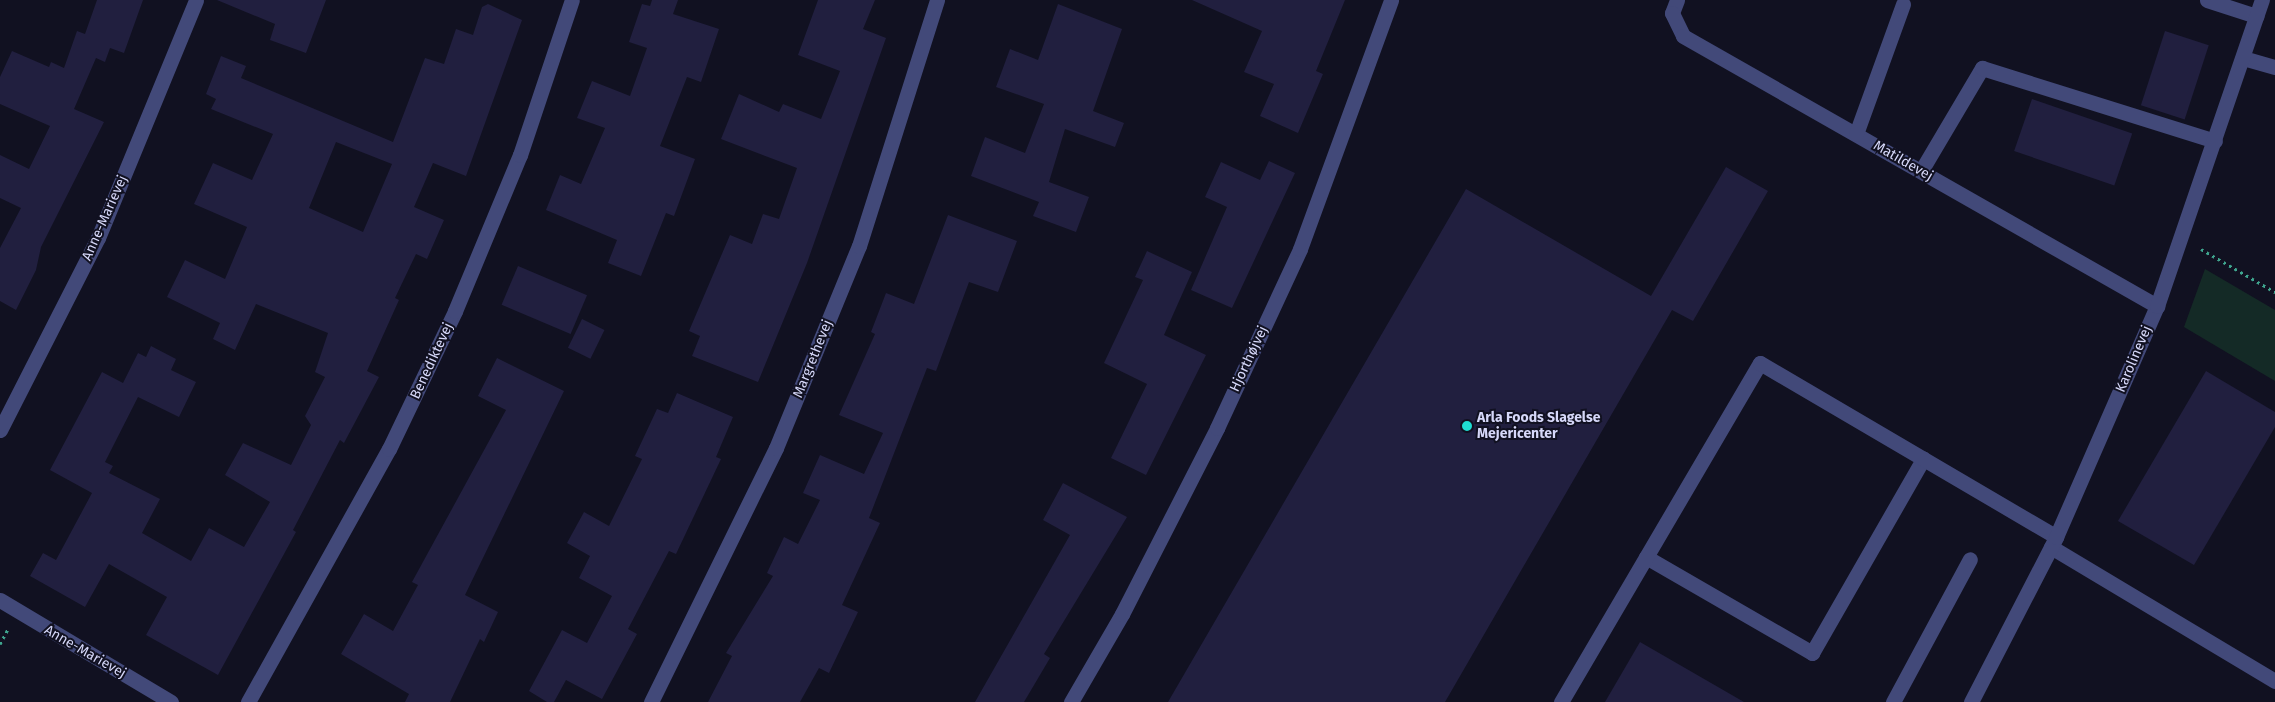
<!DOCTYPE html>
<html>
<head>
<meta charset="utf-8">
<style>
  body { margin:0 }
  #map { position:relative; width:2275px; height:702px; overflow:hidden; background:#111121; font-family:"Fira Sans",sans-serif }
  div>[style] { position:absolute }
  .green>* { inset:0; background:#142a26 }
  .building>* { inset:0; background:#211f3f; transform-origin:0 0 }
  .path>* { height:3px; margin-top:-1.5px; transform-origin:0; background:repeating-linear-gradient(90deg,#3fa58e 0 2.5px,transparent 0 6.5px) }
  .minor>* { height:15px; margin:-7.5px; padding:0 7.5px; transform-origin:7.5px; border-radius:7.5px; background:#424979 }
  .dots>* { width:14px; height:14px; translate:-50% -50%; box-sizing:border-box; border:2px solid #111121; border-radius:50% }
  span { translate:-50% -50%; white-space:nowrap; text-align:center; line-height:1.15; -webkit-text-stroke:4px #111121; paint-order:stroke }
  .street-label { font-size:14px; color:#d6d8f9 }
  .poi-label { font-size:14px; color:#d6d8f9; font-weight:700 }
  .left { translate:0 -50%; text-align:left }
</style>
</head>
<body>
<div id="map">
  <div class="green">
    <div style="clip-path:polygon(2205px 269px,2275px 310px,2275px 381px,2184px 327px)"></div>
  </div>
  <div class="building">
    <div style="clip-path:polygon(97px 0,143px 0,124px 53px,110px 48px,105px 62px,96px 58px,74px 109px,104px 122px,41px 247px,36px 270px,16px 310px,0 301px,0 248px,21px 208px,0 198px,0 155px,29px 169px,50px 126px,0 104px,0 77px,12px 51px,49px 67px,51px 62px,64px 68px,77px 31px,85px 34px)"></div>
    <div style="clip-path:polygon(217px 0,326px 0,306px 53px,270px 40px,275px 24px)"></div>
    <div style="clip-path:polygon(652px 0,678px 0,673px 14px,719px 29px,701px 82px,687px 77px,660px 146px,695px 159px,674px 216px,666px 213px,641px 276px,608px 263px,617px 240px,546px 210px,560px 175px,581px 184px,605px 128px,577px 118px,592px 81px,630px 96px,647px 48px,629px 42px,642px 4px,650px 6px)"></div>
    <div style="clip-path:polygon(818px 0,875px 0,863px 29px,886px 38px,807px 263px,758px 382px,692px 356px,700px 336px,689px 331px,730px 235px,752px 244px,763px 214px,779px 219px,797px 168px,721px 139px,739px 94px,779px 112px,783px 104px,821px 119px,840px 71px,798px 55px)"></div>
    <div style="clip-path:polygon(1192px 0,1345px 0,1316px 71px,1323px 74px,1298px 133px,1260px 116px,1274px 84px,1244px 72px,1262px 31px)"></div>
    <div style="clip-path:polygon(evenodd,488px 4px,522px 20px,466px 176px,433px 163px,414px 207px,444px 220px,427px 259px,416px 254px,395px 298px,399px 300px,367px 371px,379px 377px,344px 443px,340px 440px,293px 530px,296px 532px,218px 675px,146px 635px,167px 597px,109px 564px,85px 607px,30px 576px,43px 553px,56px 560px,92px 493px,50px 470px,102px 372px,123px 383px,138px 353px,146px 357px,151px 346px,176px 359px,171px 370px,196px 382px,179px 417px,138px 397px,105px 462px,113px 466px,109px 473px,160px 499px,142px 533px,191px 561px,209px 528px,244px 547px,270px 502px,225px 475px,243px 443px,291px 465px,311px 425px,305px 416px,325px 377px,315px 372px,328px 333px,256px 304px,235px 350px,213px 339px,220px 323px,167px 297px,185px 260px,225px 279px,247px 227px,194px 204px,213px 163px,252px 180px,273px 134px,211px 109px,216px 99px,206px 94px,221px 56px,246px 66px,241px 78px,393px 142px,425px 58px,444px 64px,456px 29px,473px 35px,482px 7px,488px 4px,336px 142px,392px 164px,363px 232px,309px 208px,336px 142px)"></div>
    <div style="clip-path:polygon(1058px 4px,1122px 29px,1093px 111px,1124px 123px,1115px 147px,1065px 129px,1049px 182px,1089px 197px,1076px 232px,1033px 216px,1039px 202px,971px 176px,985px 137px,1025px 153px,1044px 104px,996px 87px,1010px 49px,1038px 60px)"></div>
    <div style="left:2165px;top:31px;width:46px;height:78px;rotate:18deg"></div>
    <div style="left:2032px;top:99px;width:106px;height:55px;rotate:19deg"></div>
    <div style="clip-path:polygon(1269px 161px,1295px 173px,1232px 308px,1191px 290px,1227px 207px,1205px 197px,1221px 162px,1260px 180px)"></div>
    <div style="clip-path:polygon(1726px 167px,1768px 191px,1693px 321px,1672px 310px,1445px 702px,1168px 702px,1466px 189px,1651px 296px)"></div>
    <div style="clip-path:polygon(948px 215px,1017px 241px,998px 292px,969px 282px,936px 371px,927px 368px,869px 518px,880px 523px,842px 605px,858px 612px,829px 673px,819px 668px,800px 702px,708px 702px,732px 656px,726px 653px,773px 576px,767px 573px,784px 537px,798px 544px,820px 500px,803px 493px,820px 455px,864px 474px,883px 433px,839px 415px,875px 334px,871px 332px,886px 293px,914px 304px)"></div>
    <div style="clip-path:polygon(1147px 251px,1192px 272px,1164px 335px,1206px 355px,1146px 475px,1111px 458px,1147px 384px,1104px 363px,1143px 280px,1135px 277px)"></div>
    <div style="left:518px;top:266px;width:75px;height:42px;rotate:23deg"></div>
    <div style="left:582px;top:319px;width:25px;height:32px;rotate:26deg"></div>
    <div style="clip-path:polygon(497px 358px,564px 391px,465px 595px,498px 612px,484px 642px,480px 639px,450px 702px,405px 702px,409px 694px,341px 654px,364px 614px,393px 631px,418px 585px,412px 582px,506px 410px,478px 396px)"></div>
    <div style="clip-path:polygon(2206px 371px,2275px 412px,2275px 427px,2194px 565px,2118px 521px)"></div>
    <div style="clip-path:polygon(677px 393px,733px 417px,716px 457px,721px 459px,676px 554px,669px 551px,628px 629px,637px 634px,602px 699px,566px 680px,554px 702px,547px 702px,529px 691px,562px 630px,587px 643px,612px 596px,579px 578px,590px 556px,567px 543px,584px 512px,609px 526px,642px 459px,635px 456px,657px 409px,668px 413px)"></div>
    <div style="clip-path:polygon(1063px 483px,1127px 517px,1044px 654px,1050px 658px,1024px 702px,975px 702px,1070px 535px,1043px 520px)"></div>
    <div style="clip-path:polygon(1640px 642px,1744px 702px,1605px 702px)"></div>
  </div>
  <div class="path">
    <div style="left:2201px;top:249px;width:86px;rotate:30.2deg"></div>
    <div style="left:0;top:644px;width:17px;rotate:-62deg"></div>
  </div>
  <div class="minor">
    <div style="left:1677px;top:0;width:14px;rotate:111deg"></div>
    <div style="left:1672px;top:13px;width:25px;rotate:64deg"></div>
    <div style="left:1683px;top:36px;width:546px;rotate:29.67deg"></div>
    <div style="left:2207px;top:0;width:52px;rotate:18.1deg"></div>
    <div style="left:2243px;top:58px;width:33px;rotate:16deg"></div>
    <div style="left:1856px;top:134px;width:138px;rotate:-70.1deg"></div>
    <div style="left:1921px;top:171px;width:120px;rotate:-59.4deg"></div>
    <div style="left:1982px;top:68px;width:244px;rotate:17.4deg"></div>
    <div style="left:0;top:430px;width:216px;rotate:-63deg"></div>
    <div style="left:98px;top:238px;width:257px;rotate:-67.6deg"></div>
    <div style="left:2051px;top:547px;width:261px;rotate:30.9deg"></div>
    <div style="left:1646px;top:557px;width:192px;rotate:30deg"></div>
    <div style="left:1812px;top:653px;width:224px;rotate:-60.2deg"></div>
    <div style="left:0;top:600px;width:199px;rotate:30.8deg"></div>
    <div style="left:248px;top:702px;width:290px;rotate:-60.9deg"></div>
    <div style="left:389px;top:449px;width:153px;rotate:-64.4deg"></div>
    <div style="left:455px;top:311px;width:169px;rotate:-67.4deg"></div>
    <div style="left:520px;top:155px;width:163px;rotate:-71.5deg"></div>
    <div style="left:651px;top:702px;width:283px;rotate:-63.8deg"></div>
    <div style="left:776px;top:448px;width:218px;rotate:-67.7deg"></div>
    <div style="left:859px;top:246px;width:258px;rotate:-72.4deg"></div>
    <div style="left:1071px;top:702px;width:102px;rotate:-59.9deg"></div>
    <div style="left:1122px;top:614px;width:209px;rotate:-62.9deg"></div>
    <div style="left:1217px;top:428px;width:197px;rotate:-65.1deg"></div>
    <div style="left:1300px;top:249px;width:265px;rotate:-69.9deg"></div>
    <div style="left:1561px;top:702px;width:393px;rotate:-59.6deg"></div>
    <div style="left:1760px;top:363px;width:343px;rotate:30.4deg"></div>
    <div style="left:1893px;top:702px;width:162px;rotate:-61.7deg"></div>
    <div style="left:1971px;top:702px;width:186px;rotate:-62.7deg"></div>
    <div style="left:2056px;top:537px;width:252px;rotate:-66.4deg"></div>
    <div style="left:2157px;top:306px;width:324px;rotate:-71.1deg"></div>
  </div>
  <div class="dots">
    <div style="left:1467px;top:426px;background:#1fddd2"></div>
  </div>
  <div class="street-label">
    <span style="left:1903px;top:161px;rotate:30deg">Matildevej</span>
    <span style="left:105px;top:218px;rotate:-66deg">Anne-Marievej</span>
    <span style="left:813px;top:359px;rotate:-68deg">Margrethevej</span>
    <span style="left:1249px;top:359px;rotate:-65deg">Hjorthøjvej</span>
    <span style="left:2134px;top:359px;rotate:-67deg">Karolinevej</span>
    <span style="left:432px;top:361px;rotate:-65deg">Benediktevej</span>
    <span style="left:85px;top:652px;rotate:30deg">Anne-Marievej</span>
  </div>
  <div class="poi-label">
    <span class="left" style="left:1477px;top:426px">Arla Foods Slagelse<br>Mejericenter</span>
  </div>
</div>
</body>
</html>
